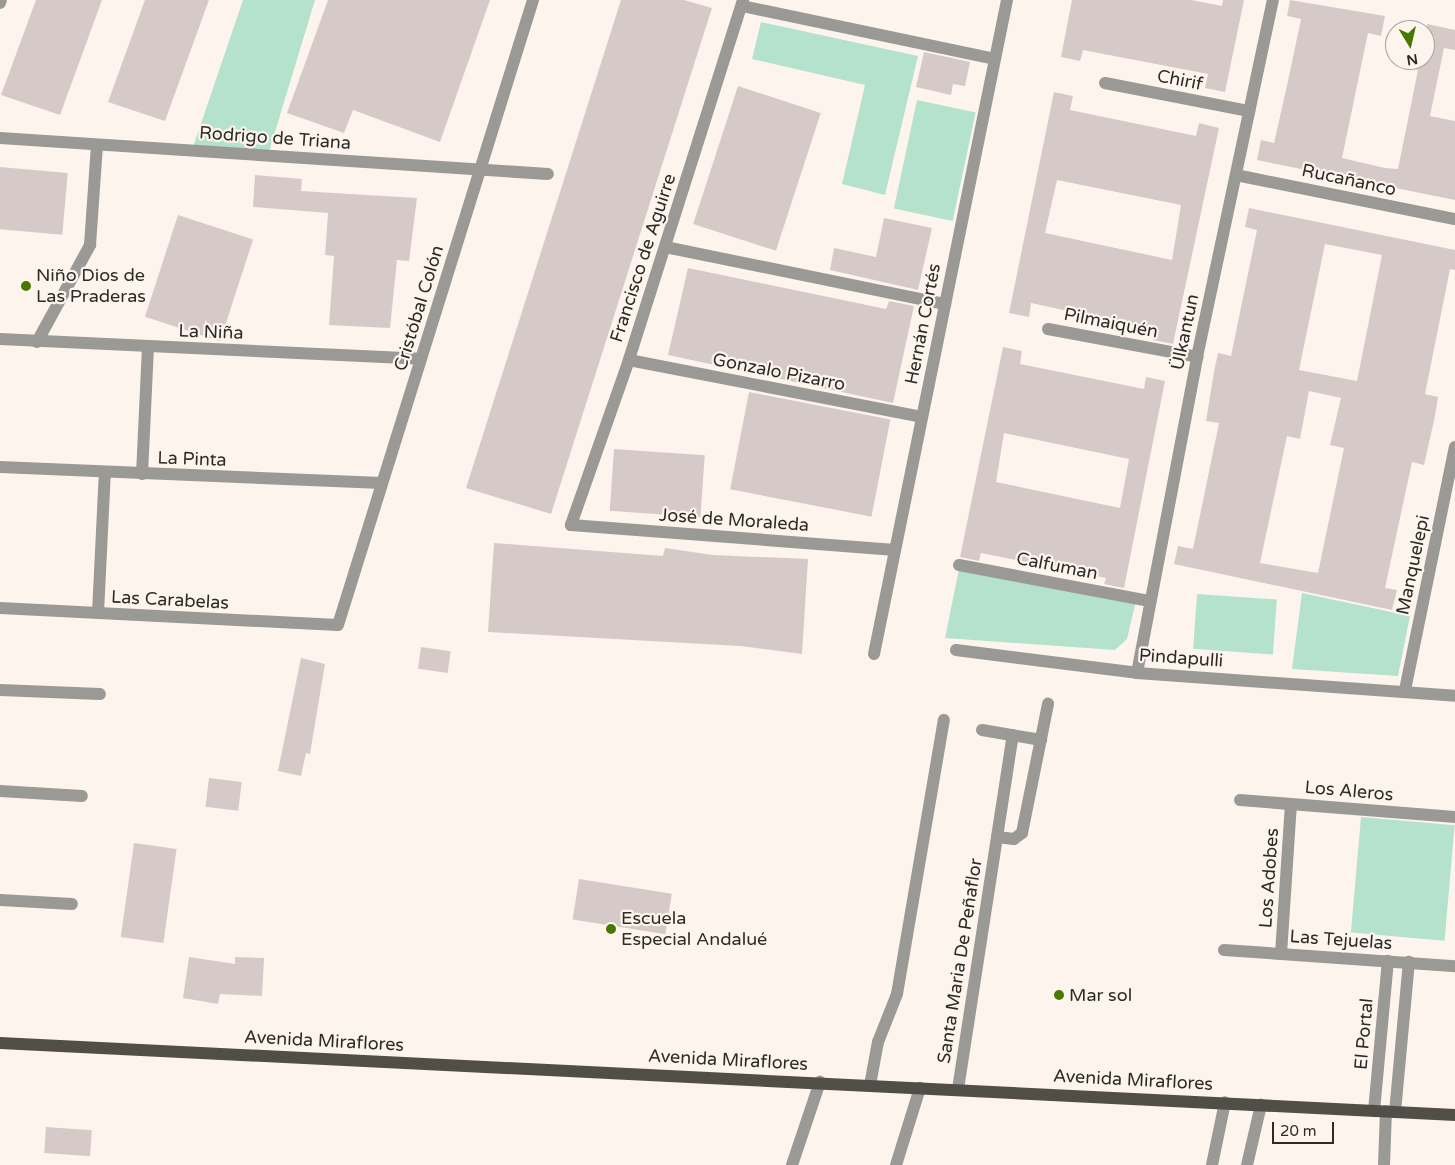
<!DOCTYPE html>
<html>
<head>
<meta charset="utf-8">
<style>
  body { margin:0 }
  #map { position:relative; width:1455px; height:1165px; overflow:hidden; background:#fdf5ed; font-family:"Varela Round",sans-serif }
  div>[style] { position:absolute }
  .green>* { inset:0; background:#b5e2cd; transform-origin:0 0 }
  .building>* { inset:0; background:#d6cac8; transform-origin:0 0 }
  .minor>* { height:12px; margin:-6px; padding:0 6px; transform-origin:6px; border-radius:6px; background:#9b9995 }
  .major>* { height:12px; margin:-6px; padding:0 6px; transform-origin:6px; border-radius:6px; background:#514e47 }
  .dots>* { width:14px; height:14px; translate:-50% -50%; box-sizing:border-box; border:2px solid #fdf5ed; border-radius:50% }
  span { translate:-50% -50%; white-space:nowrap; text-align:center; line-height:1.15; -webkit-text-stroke:4.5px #fdf5ed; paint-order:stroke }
  .street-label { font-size:18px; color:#2d2b27 }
  .poi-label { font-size:18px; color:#2d2b27 }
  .left { translate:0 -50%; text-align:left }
  .north { position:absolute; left:1385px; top:20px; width:50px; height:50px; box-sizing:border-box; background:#fdf5ed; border:1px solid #aaa49e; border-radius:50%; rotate:171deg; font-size:14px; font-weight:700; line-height:20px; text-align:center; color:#2d2b27 }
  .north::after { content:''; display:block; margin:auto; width:18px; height:22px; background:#477800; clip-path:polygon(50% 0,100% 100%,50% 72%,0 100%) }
  .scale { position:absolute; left:1272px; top:1122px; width:62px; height:22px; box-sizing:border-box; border:2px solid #2d2b27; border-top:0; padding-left:6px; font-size:15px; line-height:18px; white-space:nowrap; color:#2d2b27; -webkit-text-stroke:4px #fdf5ed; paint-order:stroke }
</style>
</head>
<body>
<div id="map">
  <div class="green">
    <div style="clip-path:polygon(243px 0,315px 0,268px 155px,192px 150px)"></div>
    <div style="clip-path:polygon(761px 22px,918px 56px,885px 195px,842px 184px,865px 85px,752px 59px)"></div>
    <div style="left:917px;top:100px;width:60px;height:111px;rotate:12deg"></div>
    <div style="clip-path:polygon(959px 569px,1136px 601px,1127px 639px,1115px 650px,945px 638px)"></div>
    <div style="clip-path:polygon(1302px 593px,1410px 616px,1398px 676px,1292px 669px)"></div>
    <div style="left:1197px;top:594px;width:80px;height:55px;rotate:4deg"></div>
    <div style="left:1361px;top:817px;width:94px;height:116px;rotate:5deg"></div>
  </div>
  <div class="building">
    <div style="clip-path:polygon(36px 0,102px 0,60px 115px,1px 95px)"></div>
    <div style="clip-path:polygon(145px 0,209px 0,165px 121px,108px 102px)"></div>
    <div style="clip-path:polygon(328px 0,490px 0,440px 142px,353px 110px,344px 133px,287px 113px)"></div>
    <div style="clip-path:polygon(621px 0,684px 0,712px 8px,551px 514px,466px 488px)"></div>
    <div style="clip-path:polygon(1072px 0,1191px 0,1222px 6px,1223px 0,1244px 0,1225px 92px,1205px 88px,1208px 74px,1083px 50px,1080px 61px,1061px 57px)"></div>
    <div style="clip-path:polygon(1290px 0,1385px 16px,1381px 36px,1368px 33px,1342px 158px,1385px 168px,1398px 169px,1420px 60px,1425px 60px,1427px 24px,1455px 30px,1455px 50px,1444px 48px,1430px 116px,1455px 121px,1455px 200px,1257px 160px,1261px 140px,1274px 143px,1288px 81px,1301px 19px,1287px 16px)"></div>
    <div style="clip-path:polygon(924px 52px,970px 62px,965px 86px,953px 84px,951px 95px,916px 87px)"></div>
    <div style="left:738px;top:86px;width:87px;height:145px;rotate:18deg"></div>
    <div style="clip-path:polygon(evenodd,1054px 92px,1073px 96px,1070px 110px,1196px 136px,1199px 123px,1219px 128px,1173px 344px,1153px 340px,1156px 330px,1031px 303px,1029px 317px,1009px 313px,1054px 92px,1057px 180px,1181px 205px,1172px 260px,1045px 233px,1057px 180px)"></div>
    <div style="left:0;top:167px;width:68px;height:62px;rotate:5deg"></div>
    <div style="clip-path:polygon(255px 175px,302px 179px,301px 191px,417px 198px,409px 261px,397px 260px,390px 328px,329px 325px,334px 256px,325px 255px,328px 213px,253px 207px)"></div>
    <div style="clip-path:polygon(evenodd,1249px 208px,1455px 250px,1455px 270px,1450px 269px,1425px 394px,1438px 397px,1435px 416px,1424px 465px,1412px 462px,1385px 588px,1397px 590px,1392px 610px,1174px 564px,1178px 546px,1193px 549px,1219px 423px,1206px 421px,1214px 372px,1218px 353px,1231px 356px,1257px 230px,1245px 227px,1249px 208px,1325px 244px,1382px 255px,1357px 381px,1299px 370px,1325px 244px,1249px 208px,1309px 391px,1341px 398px,1330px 445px,1344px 448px,1318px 573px,1260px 563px,1287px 436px,1300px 439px,1309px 391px)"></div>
    <div style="left:178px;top:215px;width:79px;height:107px;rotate:18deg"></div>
    <div style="clip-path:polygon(884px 218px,932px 228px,918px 290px,830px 270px,834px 248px,876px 257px)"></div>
    <div style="clip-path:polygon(688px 268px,886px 309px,889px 301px,914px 306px,893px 403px,668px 355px)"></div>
    <div style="clip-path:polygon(evenodd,1003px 347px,1022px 351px,1020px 364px,1144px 389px,1146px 377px,1165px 381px,1124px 588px,1104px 584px,1106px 578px,981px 553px,979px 561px,960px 557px,1003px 347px,1004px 433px,1129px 459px,1120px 508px,996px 482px,1004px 433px)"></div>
    <div style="left:749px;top:392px;width:144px;height:99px;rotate:11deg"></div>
    <div style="left:614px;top:449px;width:91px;height:62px;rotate:4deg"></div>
    <div style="clip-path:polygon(494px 543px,663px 556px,665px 548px,713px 555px,808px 559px,802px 654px,740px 646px,488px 632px)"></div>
    <div style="left:421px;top:647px;width:30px;height:22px;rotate:8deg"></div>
    <div style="clip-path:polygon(301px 658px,325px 664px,310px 754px,306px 753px,301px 776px,278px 771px)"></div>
    <div style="left:209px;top:778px;width:33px;height:29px;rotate:7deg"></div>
    <div style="left:134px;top:843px;width:43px;height:95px;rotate:8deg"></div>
    <div style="left:579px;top:879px;width:94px;height:41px;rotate:9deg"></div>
    <div style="clip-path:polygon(189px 957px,235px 964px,235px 957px,264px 958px,262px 996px,220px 994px,218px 1004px,183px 998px)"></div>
    <div style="left:46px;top:1127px;width:46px;height:26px;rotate:4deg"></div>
  </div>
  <div class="minor">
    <div style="left:743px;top:0;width:378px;rotate:107.6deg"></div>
    <div style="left:629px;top:360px;width:175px;rotate:109.4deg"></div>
    <div style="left:571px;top:525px;width:325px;rotate:4.4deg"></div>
    <div style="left:0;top:3px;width:3px;rotate:-72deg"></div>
    <div style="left:742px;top:6px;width:258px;rotate:11.8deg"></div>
    <div style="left:1105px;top:83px;width:147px;rotate:11deg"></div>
    <div style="left:0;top:138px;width:549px;rotate:3.76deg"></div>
    <div style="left:1236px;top:175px;width:223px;rotate:11.4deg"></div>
    <div style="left:665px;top:247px;width:286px;rotate:11.5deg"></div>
    <div style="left:1048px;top:329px;width:152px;rotate:10.6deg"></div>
    <div style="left:0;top:339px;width:421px;rotate:2.7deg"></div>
    <div style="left:37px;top:342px;width:111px;rotate:-61.3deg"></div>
    <div style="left:90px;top:245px;width:100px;rotate:-86deg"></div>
    <div style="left:629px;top:360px;width:298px;rotate:11deg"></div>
    <div style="left:0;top:467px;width:382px;rotate:2.4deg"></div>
    <div style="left:142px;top:474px;width:127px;rotate:-87.3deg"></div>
    <div style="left:959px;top:565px;width:193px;rotate:10.7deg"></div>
    <div style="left:0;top:608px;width:338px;rotate:2.9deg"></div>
    <div style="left:338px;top:625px;width:655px;rotate:-72.67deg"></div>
    <div style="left:98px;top:613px;width:141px;rotate:-87.2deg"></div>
    <div style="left:956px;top:650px;width:182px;rotate:7.2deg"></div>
    <div style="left:1137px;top:673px;width:319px;rotate:4.1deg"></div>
    <div style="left:874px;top:654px;width:667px;rotate:-78.5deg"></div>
    <div style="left:1137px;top:673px;width:322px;rotate:-79.2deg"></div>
    <div style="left:1197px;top:357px;width:365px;rotate:-78deg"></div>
    <div style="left:0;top:690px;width:100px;rotate:2.3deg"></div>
    <div style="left:1405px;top:690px;width:248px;rotate:-78.4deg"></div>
    <div style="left:982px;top:730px;width:60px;rotate:9.6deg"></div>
    <div style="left:0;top:791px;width:82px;rotate:3.5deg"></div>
    <div style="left:1240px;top:800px;width:216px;rotate:4.5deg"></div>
    <div style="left:997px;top:837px;width:17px;rotate:7deg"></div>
    <div style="left:1014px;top:839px;width:10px;rotate:-37deg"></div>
    <div style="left:1022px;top:833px;width:132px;rotate:-78.6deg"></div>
    <div style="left:0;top:900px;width:72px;rotate:3.2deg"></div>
    <div style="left:1224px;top:950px;width:232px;rotate:4deg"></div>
    <div style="left:1281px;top:954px;width:150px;rotate:-86.2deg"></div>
    <div style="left:870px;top:1085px;width:44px;rotate:-79.5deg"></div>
    <div style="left:878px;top:1042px;width:52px;rotate:-68.4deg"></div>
    <div style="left:897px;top:994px;width:278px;rotate:-80.3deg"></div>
    <div style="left:958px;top:1089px;width:358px;rotate:-81.2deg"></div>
    <div style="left:1374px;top:1111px;width:151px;rotate:-84.7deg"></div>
    <div style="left:1395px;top:1112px;width:151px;rotate:-84.7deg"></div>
    <div style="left:792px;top:1165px;width:88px;rotate:-71.4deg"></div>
    <div style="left:896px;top:1165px;width:81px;rotate:-72.7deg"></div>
    <div style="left:1212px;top:1165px;width:64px;rotate:-78.3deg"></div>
    <div style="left:1247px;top:1165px;width:62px;rotate:-76.9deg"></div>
    <div style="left:1384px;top:1165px;width:54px;rotate:-87.9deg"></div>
  </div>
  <div class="major">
    <div style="left:0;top:1043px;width:1457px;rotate:2.83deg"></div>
  </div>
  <div class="dots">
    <div style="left:26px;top:286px;background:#477800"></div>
    <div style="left:611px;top:929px;background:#477800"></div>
    <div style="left:1059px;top:995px;background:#477800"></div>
  </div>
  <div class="street-label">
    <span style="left:1180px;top:80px;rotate:11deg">Chirif</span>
    <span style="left:275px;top:138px;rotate:4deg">Rodrigo de Triana</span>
    <span style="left:1349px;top:180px;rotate:12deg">Rucañanco</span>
    <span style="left:643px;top:258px;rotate:-72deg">Francisco de Aguirre</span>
    <span style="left:419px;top:308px;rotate:-73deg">Cristóbal Colón</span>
    <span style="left:1111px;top:323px;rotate:11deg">Pilmaiquén</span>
    <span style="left:923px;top:324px;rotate:-79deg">Hernán Cortés</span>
    <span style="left:211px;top:332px;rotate:2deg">La Niña</span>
    <span style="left:1185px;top:332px;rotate:-78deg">Ülkantun</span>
    <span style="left:779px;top:372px;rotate:11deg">Gonzalo Pizarro</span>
    <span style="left:192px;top:459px;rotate:2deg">La Pinta</span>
    <span style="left:734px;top:520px;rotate:4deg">José de Moraleda</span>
    <span style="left:1413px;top:565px;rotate:-78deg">Manquelepi</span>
    <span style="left:1057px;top:566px;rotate:11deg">Calfuman</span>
    <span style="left:170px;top:600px;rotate:3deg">Las Carabelas</span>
    <span style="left:1181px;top:658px;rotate:4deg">Pindapulli</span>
    <span style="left:1349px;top:791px;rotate:5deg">Los Aleros</span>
    <span style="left:1269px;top:878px;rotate:-86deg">Los Adobes</span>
    <span style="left:1341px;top:940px;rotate:4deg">Las Tejuelas</span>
    <span style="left:960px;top:961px;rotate:-81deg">Santa Maria De Peñaflor</span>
    <span style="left:1364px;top:1034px;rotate:-85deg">El Portal</span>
    <span style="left:324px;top:1041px;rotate:3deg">Avenida Miraflores</span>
    <span style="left:728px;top:1060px;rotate:3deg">Avenida Miraflores</span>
    <span style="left:1133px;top:1080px;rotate:3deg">Avenida Miraflores</span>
  </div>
  <div class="poi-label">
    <span class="left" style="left:36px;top:286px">Niño Dios de<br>Las Praderas</span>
    <span class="left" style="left:621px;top:929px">Escuela<br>Especial Andalué</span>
    <span class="left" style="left:1069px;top:995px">Mar sol</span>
  </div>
  <div class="north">N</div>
  <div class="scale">20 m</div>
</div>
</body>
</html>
